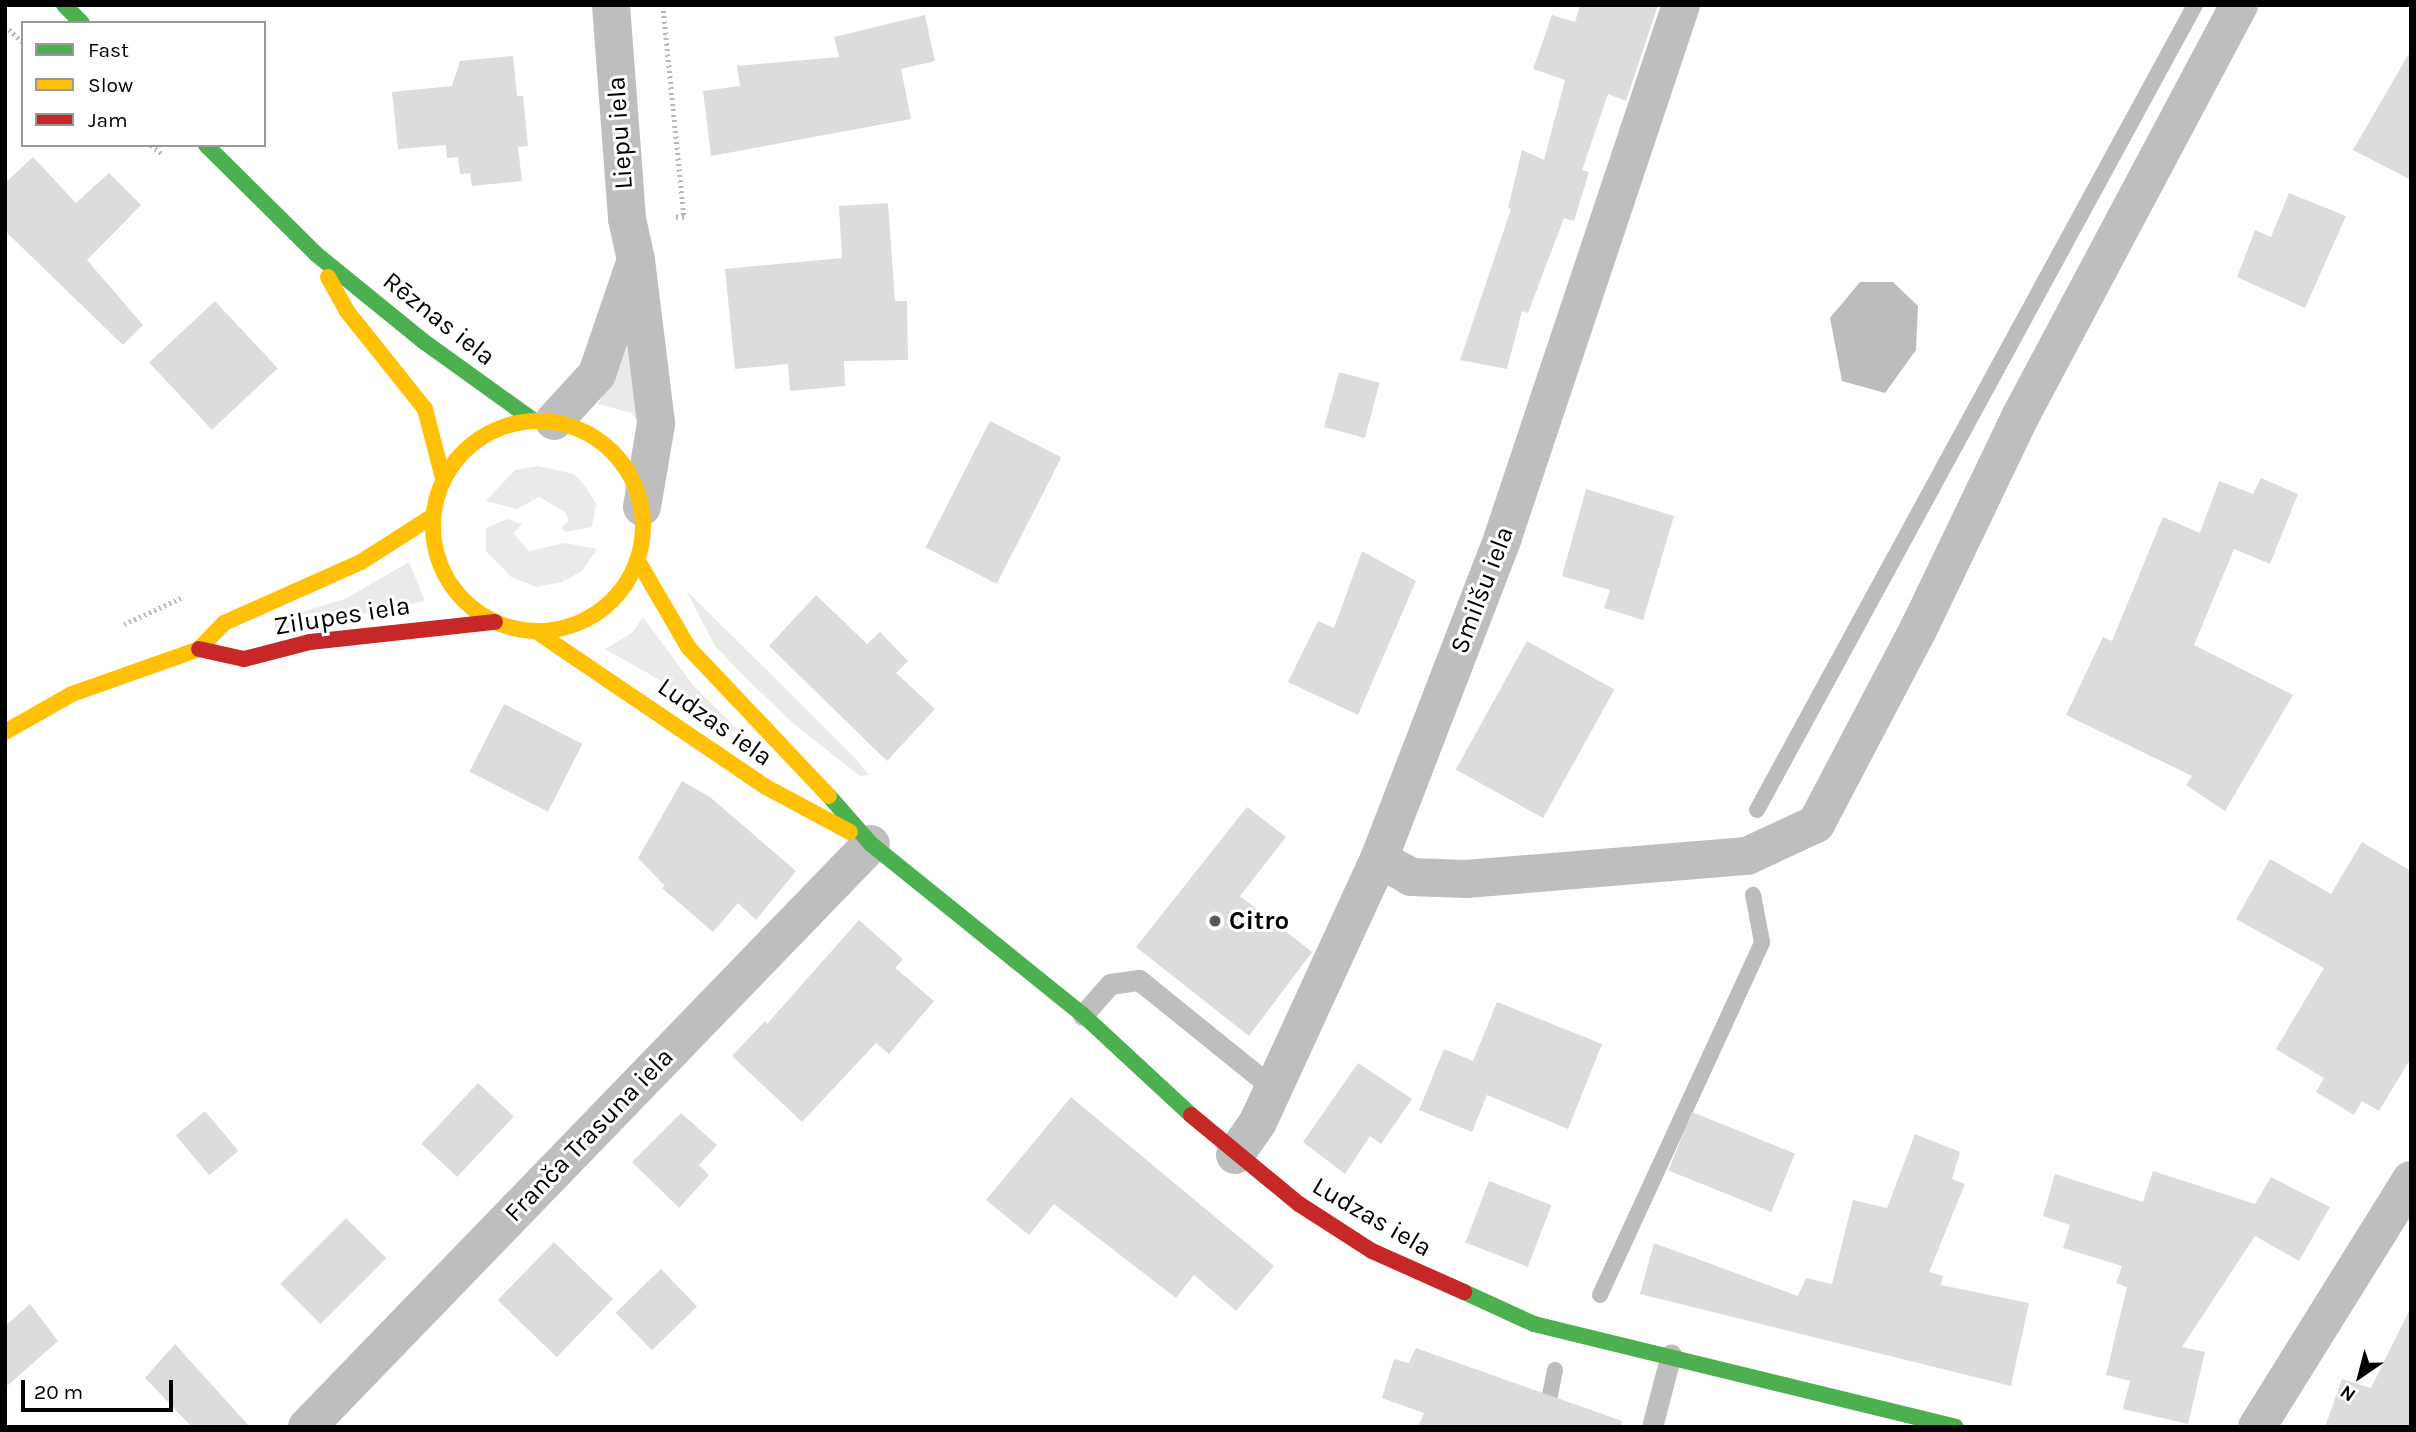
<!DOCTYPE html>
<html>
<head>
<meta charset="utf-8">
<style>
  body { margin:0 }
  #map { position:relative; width:2416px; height:1432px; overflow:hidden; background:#fff; font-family:Karla,sans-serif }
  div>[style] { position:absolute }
  .green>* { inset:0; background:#eaeaea }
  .water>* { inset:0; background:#bcbcbc }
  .stream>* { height:16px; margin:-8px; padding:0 8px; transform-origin:8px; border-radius:8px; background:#bcbcbc }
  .building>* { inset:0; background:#dcdcdc; transform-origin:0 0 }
  .path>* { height:4.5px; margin-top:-2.25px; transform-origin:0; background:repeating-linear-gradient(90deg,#b8b8b8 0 2px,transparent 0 5.5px) }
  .lane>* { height:21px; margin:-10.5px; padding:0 10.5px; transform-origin:10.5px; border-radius:10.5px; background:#bebebe }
  .street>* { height:38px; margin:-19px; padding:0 19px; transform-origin:19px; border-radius:19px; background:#bebebe }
  .fast>* { height:16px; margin:-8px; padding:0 8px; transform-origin:8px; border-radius:8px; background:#4caf50 }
  .slow>* { height:16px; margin:-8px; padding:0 8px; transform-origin:8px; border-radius:8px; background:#ffc107 }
  .slow>.ring { margin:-8px; padding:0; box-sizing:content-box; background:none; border:16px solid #ffc107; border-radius:50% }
  .jam>* { height:16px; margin:-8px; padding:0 8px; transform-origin:8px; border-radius:8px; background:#c62828 }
  .dots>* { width:19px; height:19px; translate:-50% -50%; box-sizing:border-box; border:4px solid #fff; border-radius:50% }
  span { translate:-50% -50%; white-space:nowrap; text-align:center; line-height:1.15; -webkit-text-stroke:6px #fff; paint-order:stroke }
  .street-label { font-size:26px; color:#000 }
  .poi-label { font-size:26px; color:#000; font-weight:700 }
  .left { translate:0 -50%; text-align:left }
  .frame { position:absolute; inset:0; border:7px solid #000; pointer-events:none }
  .legend { position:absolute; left:21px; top:21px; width:245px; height:126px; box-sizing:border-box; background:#fff; border:2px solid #999; margin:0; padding:9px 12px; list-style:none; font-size:21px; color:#000 }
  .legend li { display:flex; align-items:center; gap:14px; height:35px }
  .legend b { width:35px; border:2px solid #999 }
  .north { position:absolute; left:2325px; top:1341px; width:70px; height:70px; -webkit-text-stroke:5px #fff; paint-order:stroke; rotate:215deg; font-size:19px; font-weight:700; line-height:28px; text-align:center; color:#000 }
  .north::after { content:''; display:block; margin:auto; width:24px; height:32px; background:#000; clip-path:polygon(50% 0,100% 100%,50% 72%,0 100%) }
  .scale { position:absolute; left:21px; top:1380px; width:152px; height:32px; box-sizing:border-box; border:4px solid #000; border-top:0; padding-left:9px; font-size:21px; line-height:24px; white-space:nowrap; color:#000; -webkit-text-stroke:5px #fff; paint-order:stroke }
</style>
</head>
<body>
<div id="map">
  <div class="green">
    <div style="clip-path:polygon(630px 336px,643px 426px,631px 413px,598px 404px,620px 366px)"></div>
    <div style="clip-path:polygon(538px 466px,574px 474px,585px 486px,596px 504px,592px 527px,565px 532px,561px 528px,569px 521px,565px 512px,539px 497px,517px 509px,486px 501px,515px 470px)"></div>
    <div style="clip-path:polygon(507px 519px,522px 524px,513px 533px,529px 551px,565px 543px,597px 549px,582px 571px,562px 582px,537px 587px,511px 577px,486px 551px,486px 528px)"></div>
    <div style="clip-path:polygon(409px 562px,425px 601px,276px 632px,274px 620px,345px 599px)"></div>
    <div style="clip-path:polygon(686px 590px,855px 758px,869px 775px,860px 776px,795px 725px,746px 678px,715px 646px)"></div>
    <div style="clip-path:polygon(643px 617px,693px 685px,736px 728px,730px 737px,658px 679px,605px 649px,632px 633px)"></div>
  </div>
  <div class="water">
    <div style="clip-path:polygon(1860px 282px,1893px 282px,1918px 306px,1916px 350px,1885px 393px,1842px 381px,1830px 318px)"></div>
  </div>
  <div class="stream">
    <div style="left:1757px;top:810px;width:916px;rotate:-61.45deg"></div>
    <div style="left:1600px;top:1295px;width:388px;rotate:-65.3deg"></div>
    <div style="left:1762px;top:942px;width:48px;rotate:-100.8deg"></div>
    <div style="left:1546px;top:1415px;width:46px;rotate:-78.7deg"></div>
  </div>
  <div class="building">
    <div style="clip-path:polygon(1580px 5px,1658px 5px,1626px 101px,1608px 94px,1582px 170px,1589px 172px,1574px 221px,1564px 218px,1528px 313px,1522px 311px,1507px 369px,1460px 360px,1511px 209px,1508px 208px,1522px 150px,1544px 160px,1565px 80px,1533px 69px,1552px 15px,1575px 22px)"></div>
    <div style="clip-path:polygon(925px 15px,935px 61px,901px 69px,911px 119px,711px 156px,703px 91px,740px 86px,737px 66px,839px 57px,834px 37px)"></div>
    <div style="clip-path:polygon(2411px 50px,2411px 180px,2353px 150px)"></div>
    <div style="clip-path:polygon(513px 56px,517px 96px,523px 96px,528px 146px,518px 147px,522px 181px,472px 186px,470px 173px,460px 174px,458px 157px,447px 158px,446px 145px,398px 149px,392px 92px,452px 86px,460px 61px)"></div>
    <div style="clip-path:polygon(33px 157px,76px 203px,109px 173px,141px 205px,87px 260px,143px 325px,123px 345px,5px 231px,5px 183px)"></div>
    <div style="clip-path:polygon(2289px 193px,2346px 216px,2305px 308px,2237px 277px,2255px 230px,2271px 237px)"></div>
    <div style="clip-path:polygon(888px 203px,895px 301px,907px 301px,908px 360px,844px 361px,845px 386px,790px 391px,788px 364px,735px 369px,725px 269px,842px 258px,839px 206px)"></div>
    <div style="left:215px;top:301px;width:92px;height:90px;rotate:47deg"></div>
    <div style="left:1339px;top:372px;width:42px;height:57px;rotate:15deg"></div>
    <div style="left:990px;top:421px;width:80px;height:142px;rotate:27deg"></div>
    <div style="clip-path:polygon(2261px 478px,2298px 494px,2270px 564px,2234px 549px,2194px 645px,2293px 695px,2225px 811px,2186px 785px,2192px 776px,2066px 715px,2103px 637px,2112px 641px,2163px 517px,2200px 533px,2219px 481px,2253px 494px)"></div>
    <div style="clip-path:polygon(1586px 489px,1674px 516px,1643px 620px,1604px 608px,1610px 590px,1562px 576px)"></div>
    <div style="clip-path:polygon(1362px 551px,1416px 581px,1358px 715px,1288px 682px,1318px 621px,1334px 628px)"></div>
    <div style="clip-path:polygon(816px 595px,867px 644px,880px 632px,908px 661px,896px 673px,935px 709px,887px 761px,769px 646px)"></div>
    <div style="left:1527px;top:641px;width:100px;height:147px;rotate:29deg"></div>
    <div style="left:504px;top:704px;width:88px;height:76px;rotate:27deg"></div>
    <div style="clip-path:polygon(682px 781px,710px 797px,796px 871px,756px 920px,738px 903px,713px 932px,662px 888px,665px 886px,638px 858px)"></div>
    <div style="clip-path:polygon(1247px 807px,1286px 837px,1240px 896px,1312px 952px,1249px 1036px,1136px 947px)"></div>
    <div style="clip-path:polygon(2362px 842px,2411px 871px,2411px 1058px,2379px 1111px,2362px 1101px,2354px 1115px,2316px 1092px,2324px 1078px,2276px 1049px,2324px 968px,2236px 919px,2270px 859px,2331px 894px)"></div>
    <div style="clip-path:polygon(859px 920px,903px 959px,895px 968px,934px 1001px,889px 1054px,876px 1043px,802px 1122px,732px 1056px,765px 1021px,767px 1024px)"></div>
    <div style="clip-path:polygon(1497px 1002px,1602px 1044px,1568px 1129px,1487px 1095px,1472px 1132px,1419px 1110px,1444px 1049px,1473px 1061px)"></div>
    <div style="clip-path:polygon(1358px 1063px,1412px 1099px,1381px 1144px,1370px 1136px,1345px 1174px,1303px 1142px)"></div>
    <div style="left:478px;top:1083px;width:49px;height:83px;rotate:43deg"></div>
    <div style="clip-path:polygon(1071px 1097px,1274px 1266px,1236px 1311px,1194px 1275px,1176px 1298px,1054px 1204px,1029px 1235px,986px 1200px)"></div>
    <div style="left:205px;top:1111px;width:52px;height:38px;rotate:50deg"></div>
    <div style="left:1692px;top:1112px;width:111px;height:63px;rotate:22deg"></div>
    <div style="clip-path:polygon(681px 1113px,717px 1145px,699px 1165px,709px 1175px,679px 1208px,632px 1162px)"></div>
    <div style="clip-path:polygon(1915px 1134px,1960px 1152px,1952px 1179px,1965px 1184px,1929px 1272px,1943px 1276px,1941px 1285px,2029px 1303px,2011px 1386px,1640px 1294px,1654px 1243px,1798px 1296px,1806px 1278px,1832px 1284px,1853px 1200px,1887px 1208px)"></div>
    <div style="clip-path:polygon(2153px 1171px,2255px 1204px,2271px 1177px,2330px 1207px,2299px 1261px,2255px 1236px,2182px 1347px,2205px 1352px,2188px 1424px,2123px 1409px,2130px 1381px,2106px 1375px,2127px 1287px,2116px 1283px,2122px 1266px,2063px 1248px,2070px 1225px,2043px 1216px,2055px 1174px,2143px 1202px)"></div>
    <div style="left:1489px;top:1181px;width:67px;height:66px;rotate:21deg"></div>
    <div style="left:346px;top:1218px;width:57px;height:93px;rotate:45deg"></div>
    <div style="left:554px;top:1242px;width:82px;height:81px;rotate:44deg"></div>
    <div style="left:661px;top:1269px;width:52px;height:63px;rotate:46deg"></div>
    <div style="clip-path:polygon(30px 1304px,58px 1341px,5px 1388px,5px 1326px)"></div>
    <div style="clip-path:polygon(2411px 1307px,2411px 1427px,2325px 1427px,2342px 1379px,2371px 1388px)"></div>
    <div style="clip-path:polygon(175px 1344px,250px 1427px,192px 1427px,145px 1378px)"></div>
    <div style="clip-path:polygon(1416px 1348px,1622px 1421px,1621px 1427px,1418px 1427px,1424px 1413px,1382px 1398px,1394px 1359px,1409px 1363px)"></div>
  </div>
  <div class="path">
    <div style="left:663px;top:5px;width:213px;rotate:84.3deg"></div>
    <div style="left:684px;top:217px;width:10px;rotate:180deg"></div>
    <div style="left:5px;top:26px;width:24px;rotate:42deg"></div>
    <div style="left:151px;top:145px;width:13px;rotate:39deg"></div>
    <div style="left:124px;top:624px;width:65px;rotate:-24.6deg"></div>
  </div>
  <div class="lane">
    <div style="left:1083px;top:1015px;width:41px;rotate:-48.9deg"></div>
    <div style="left:1110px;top:984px;width:29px;rotate:-8deg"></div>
    <div style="left:1139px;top:980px;width:172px;rotate:38.9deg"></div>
    <div style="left:1652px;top:1427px;width:75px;rotate:-75.4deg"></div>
  </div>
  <div class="street">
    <div style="left:611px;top:5px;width:215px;rotate:85.7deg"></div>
    <div style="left:627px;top:219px;width:42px;rotate:77.6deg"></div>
    <div style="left:554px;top:421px;width:64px;rotate:-47.5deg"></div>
    <div style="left:597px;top:374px;width:120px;rotate:-71.1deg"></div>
    <div style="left:636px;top:260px;width:165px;rotate:83deg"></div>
    <div style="left:656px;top:424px;width:84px;rotate:99.6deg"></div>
    <div style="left:1379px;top:859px;width:37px;rotate:29deg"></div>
    <div style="left:1411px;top:877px;width:55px;rotate:2.1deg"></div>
    <div style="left:1466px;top:879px;width:282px;rotate:-4.7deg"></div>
    <div style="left:1747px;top:856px;width:76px;rotate:-24.9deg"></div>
    <div style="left:1816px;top:824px;width:219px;rotate:-62.3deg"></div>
    <div style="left:1918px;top:630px;width:236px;rotate:-64.4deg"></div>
    <div style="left:2020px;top:417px;width:467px;rotate:-62deg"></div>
    <div style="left:1235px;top:1155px;width:40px;rotate:-55.1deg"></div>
    <div style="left:1258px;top:1122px;width:289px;rotate:-65.3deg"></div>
    <div style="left:1379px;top:859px;width:345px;rotate:-68.9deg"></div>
    <div style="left:1503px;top:537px;width:561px;rotate:-71.5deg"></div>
    <div style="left:307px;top:1427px;width:811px;rotate:-45.95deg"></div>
    <div style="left:2257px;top:1427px;width:291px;rotate:-58.1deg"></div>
  </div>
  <div class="fast">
    <div style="left:64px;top:5px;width:25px;rotate:45deg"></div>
    <div style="left:206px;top:145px;width:155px;rotate:44.7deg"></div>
    <div style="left:316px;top:254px;width:138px;rotate:39.1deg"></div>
    <div style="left:423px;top:341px;width:135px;rotate:35.7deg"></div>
    <div style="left:829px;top:796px;width:64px;rotate:48.8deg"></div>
    <div style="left:871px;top:844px;width:272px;rotate:38.9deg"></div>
    <div style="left:1083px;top:1015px;width:147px;rotate:42.8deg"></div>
    <div style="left:1464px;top:1292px;width:77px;rotate:24.6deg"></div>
    <div style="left:1534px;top:1324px;width:434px;rotate:13.7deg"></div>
  </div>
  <div class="slow">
    <div style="left:328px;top:277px;width:38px;rotate:61deg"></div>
    <div style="left:346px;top:310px;width:127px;rotate:51.4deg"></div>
    <div style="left:425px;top:409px;width:71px;rotate:75.4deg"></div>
    <div class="ring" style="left:433px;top:421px;width:194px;height:194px"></div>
    <div style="left:638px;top:561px;width:99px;rotate:59.8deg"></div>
    <div style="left:688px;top:647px;width:205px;rotate:46.6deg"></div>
    <div style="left:537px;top:632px;width:277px;rotate:34.1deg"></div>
    <div style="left:766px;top:787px;width:95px;rotate:28.2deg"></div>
    <div style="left:5px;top:732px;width:77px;rotate:-29.6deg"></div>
    <div style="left:72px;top:694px;width:135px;rotate:-19.5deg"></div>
    <div style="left:199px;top:649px;width:36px;rotate:-46deg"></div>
    <div style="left:224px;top:623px;width:150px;rotate:-24deg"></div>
    <div style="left:361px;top:562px;width:85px;rotate:-32.6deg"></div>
  </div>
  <div class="jam">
    <div style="left:199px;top:649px;width:46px;rotate:12.5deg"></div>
    <div style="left:244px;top:659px;width:68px;rotate:-14.4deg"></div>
    <div style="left:310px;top:642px;width:186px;rotate:-6.2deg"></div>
    <div style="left:1191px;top:1115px;width:140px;rotate:39.5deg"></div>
    <div style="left:1299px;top:1204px;width:87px;rotate:32.8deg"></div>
    <div style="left:1372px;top:1251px;width:101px;rotate:24deg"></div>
  </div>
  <div class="dots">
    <div style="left:1215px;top:921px;background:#595959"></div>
  </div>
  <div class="street-label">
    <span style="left:620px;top:133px;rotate:-94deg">Liepu iela</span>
    <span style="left:439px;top:319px;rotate:38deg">Rēznas iela</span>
    <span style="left:1482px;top:590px;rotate:-69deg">Smilšu iela</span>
    <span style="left:342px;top:616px;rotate:-9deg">Zilupes iela</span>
    <span style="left:715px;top:722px;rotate:35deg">Ludzas iela</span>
    <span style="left:589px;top:1135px;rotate:-46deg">Franča Trasuna iela</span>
    <span style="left:1372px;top:1217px;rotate:30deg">Ludzas iela</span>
  </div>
  <div class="poi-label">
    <span class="left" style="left:1229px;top:921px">Citro</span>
  </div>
  <div class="frame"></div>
  <ul class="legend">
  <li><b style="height:9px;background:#4caf50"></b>Fast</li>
  <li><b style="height:9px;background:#ffc107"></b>Slow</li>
  <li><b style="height:9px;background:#c62828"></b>Jam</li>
  </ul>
  <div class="north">N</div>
  <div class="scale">20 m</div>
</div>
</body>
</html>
